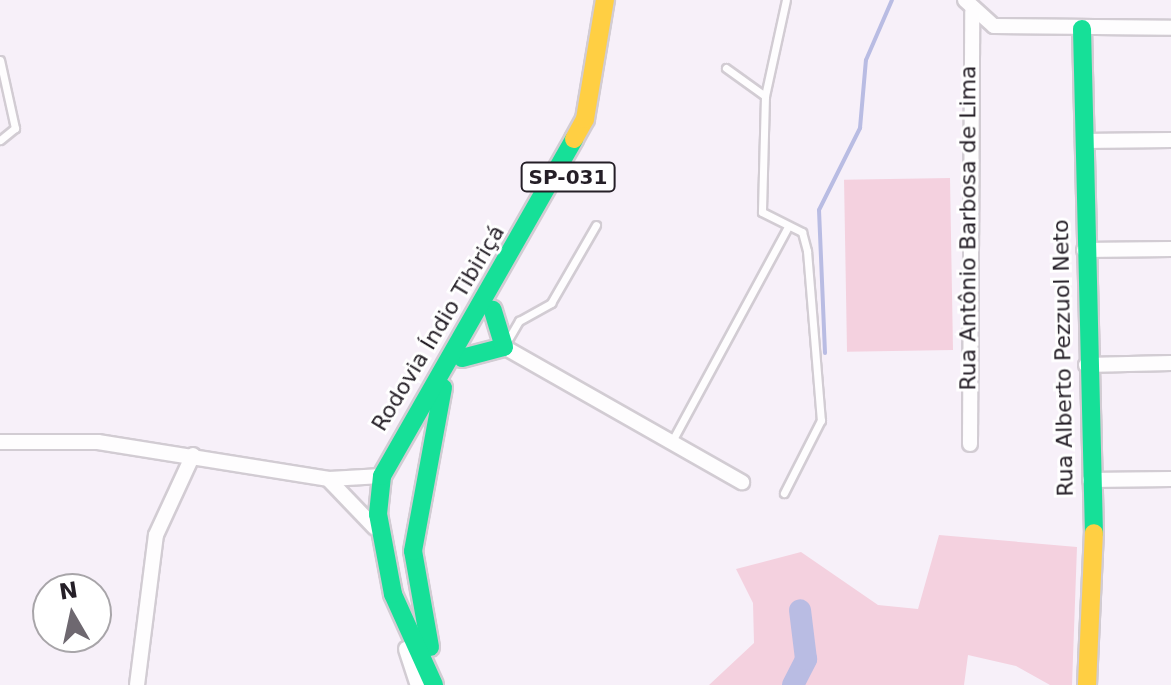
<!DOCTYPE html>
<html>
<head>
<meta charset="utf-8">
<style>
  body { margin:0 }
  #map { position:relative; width:1171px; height:685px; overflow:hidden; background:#f7f0f9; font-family:"DejaVu Sans",sans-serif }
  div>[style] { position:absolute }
  .green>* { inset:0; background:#f4d1df; transform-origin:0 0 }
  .stream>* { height:4px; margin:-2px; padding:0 2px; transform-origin:2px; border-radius:2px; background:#b9bce3 }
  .river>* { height:22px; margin:-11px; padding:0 11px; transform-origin:11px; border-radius:11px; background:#b9bce3 }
  .roads { filter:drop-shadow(2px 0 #d2ccd3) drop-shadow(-2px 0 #d2ccd3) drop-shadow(0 2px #d2ccd3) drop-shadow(0 -2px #d2ccd3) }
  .lane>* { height:7px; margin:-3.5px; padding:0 3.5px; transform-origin:3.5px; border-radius:3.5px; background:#fefdfe }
  .street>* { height:14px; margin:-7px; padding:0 7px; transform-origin:7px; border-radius:7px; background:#fefdfe }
  .fast>* { height:18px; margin:-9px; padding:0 9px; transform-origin:9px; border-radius:9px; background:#16e098 }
  .slow>* { height:18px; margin:-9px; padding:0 9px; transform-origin:9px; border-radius:9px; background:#ffcf43 }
  span { translate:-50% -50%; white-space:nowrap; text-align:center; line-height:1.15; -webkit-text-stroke:6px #fff; paint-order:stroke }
  .shield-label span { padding:2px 6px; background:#fff; border:2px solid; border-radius:6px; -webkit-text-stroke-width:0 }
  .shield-label { font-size:20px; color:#251f27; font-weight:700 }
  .street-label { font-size:22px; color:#251f27 }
  .north { position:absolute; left:32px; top:573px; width:80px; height:80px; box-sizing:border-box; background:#fff; border:2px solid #a8a5a9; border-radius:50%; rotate:351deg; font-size:22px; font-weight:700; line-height:32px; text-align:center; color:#251f27 }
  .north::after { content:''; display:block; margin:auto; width:28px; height:36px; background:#6e6870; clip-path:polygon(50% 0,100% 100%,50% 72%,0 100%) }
</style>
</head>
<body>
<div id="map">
  <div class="green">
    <div style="left:950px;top:178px;width:172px;height:106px;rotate:89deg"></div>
    <div style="clip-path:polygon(939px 535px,1077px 547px,1072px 685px,1050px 685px,1016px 666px,968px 655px,964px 685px,709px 685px,754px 643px,753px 603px,736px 569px,801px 552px,878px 605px,918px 609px)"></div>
  </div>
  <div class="stream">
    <div style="left:825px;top:353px;width:143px;rotate:-92.4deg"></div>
    <div style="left:819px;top:210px;width:92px;rotate:-63.4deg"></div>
    <div style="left:860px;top:128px;width:68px;rotate:-85deg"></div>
    <div style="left:866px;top:60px;width:65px;rotate:-66.6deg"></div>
  </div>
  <div class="river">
    <div style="left:793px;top:685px;width:29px;rotate:-63deg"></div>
    <div style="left:806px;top:659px;width:49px;rotate:-97deg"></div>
  </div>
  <div class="roads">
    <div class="lane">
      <div style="left:0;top:60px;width:70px;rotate:77.6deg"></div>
      <div style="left:15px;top:128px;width:19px;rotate:141deg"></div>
      <div style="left:726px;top:68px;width:48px;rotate:35.7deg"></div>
      <div style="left:765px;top:96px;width:116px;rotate:91.5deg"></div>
      <div style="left:762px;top:212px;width:45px;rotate:26.6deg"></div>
      <div style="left:802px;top:232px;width:20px;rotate:75deg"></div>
      <div style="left:807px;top:251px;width:170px;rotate:85.3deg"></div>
      <div style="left:821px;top:420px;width:82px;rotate:116.9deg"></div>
      <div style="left:765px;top:96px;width:98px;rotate:-77.7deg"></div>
      <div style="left:509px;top:338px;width:20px;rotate:-60deg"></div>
      <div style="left:519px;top:321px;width:37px;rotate:-29deg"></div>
      <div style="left:551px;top:303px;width:90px;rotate:-60deg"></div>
      <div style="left:671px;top:443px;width:246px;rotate:-61.6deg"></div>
    </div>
    <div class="street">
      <div style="left:965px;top:0;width:39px;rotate:42deg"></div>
      <div style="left:994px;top:26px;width:177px;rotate:0.6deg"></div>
      <div style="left:1083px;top:141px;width:88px;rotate:-0.7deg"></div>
      <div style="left:1084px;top:250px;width:87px;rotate:-0.7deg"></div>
      <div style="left:504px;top:347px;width:274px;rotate:29.6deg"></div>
      <div style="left:1086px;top:365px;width:85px;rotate:-1.3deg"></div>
      <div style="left:0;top:442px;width:98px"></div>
      <div style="left:98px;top:442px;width:234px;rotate:9.1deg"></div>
      <div style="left:329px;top:479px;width:53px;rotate:-3.2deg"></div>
      <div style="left:970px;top:444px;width:432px;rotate:-89.7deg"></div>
      <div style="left:329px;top:480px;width:66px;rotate:46.2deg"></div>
      <div style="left:1090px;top:480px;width:81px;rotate:-0.7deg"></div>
      <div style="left:406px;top:649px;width:38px;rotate:72deg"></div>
      <div style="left:137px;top:685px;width:151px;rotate:-82.8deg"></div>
      <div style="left:156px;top:535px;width:88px;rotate:-65.2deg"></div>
    </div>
    <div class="fast">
      <div style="left:1082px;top:29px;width:504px;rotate:88.64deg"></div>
      <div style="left:462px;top:358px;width:43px;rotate:-14.7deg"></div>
      <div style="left:504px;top:347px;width:39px;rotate:-107deg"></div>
      <div style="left:430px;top:647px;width:97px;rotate:-100deg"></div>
      <div style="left:413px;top:551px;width:166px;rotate:-79.6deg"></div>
      <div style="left:434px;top:685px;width:100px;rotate:-114.3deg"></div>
      <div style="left:393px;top:594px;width:81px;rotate:-100.6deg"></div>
      <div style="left:378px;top:514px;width:38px;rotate:-84deg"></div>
      <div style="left:382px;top:476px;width:388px;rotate:-60.3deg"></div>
    </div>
    <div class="slow">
      <div style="left:574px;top:139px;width:23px;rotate:-61deg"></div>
      <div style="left:585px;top:119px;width:121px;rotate:-80.5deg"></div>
      <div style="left:1087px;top:685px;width:152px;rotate:-87.4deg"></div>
    </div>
  </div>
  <div class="shield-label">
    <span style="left:568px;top:177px">SP-031</span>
  </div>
  <div class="street-label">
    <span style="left:968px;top:228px;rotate:-90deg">Rua Antônio Barbosa de Lima</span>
    <span style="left:438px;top:328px;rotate:-59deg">Rodovia Índio Tibiriçá</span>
    <span style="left:1063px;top:358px;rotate:-91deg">Rua Alberto Pezzuol Neto</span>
  </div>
  <div class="north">N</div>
</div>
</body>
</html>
